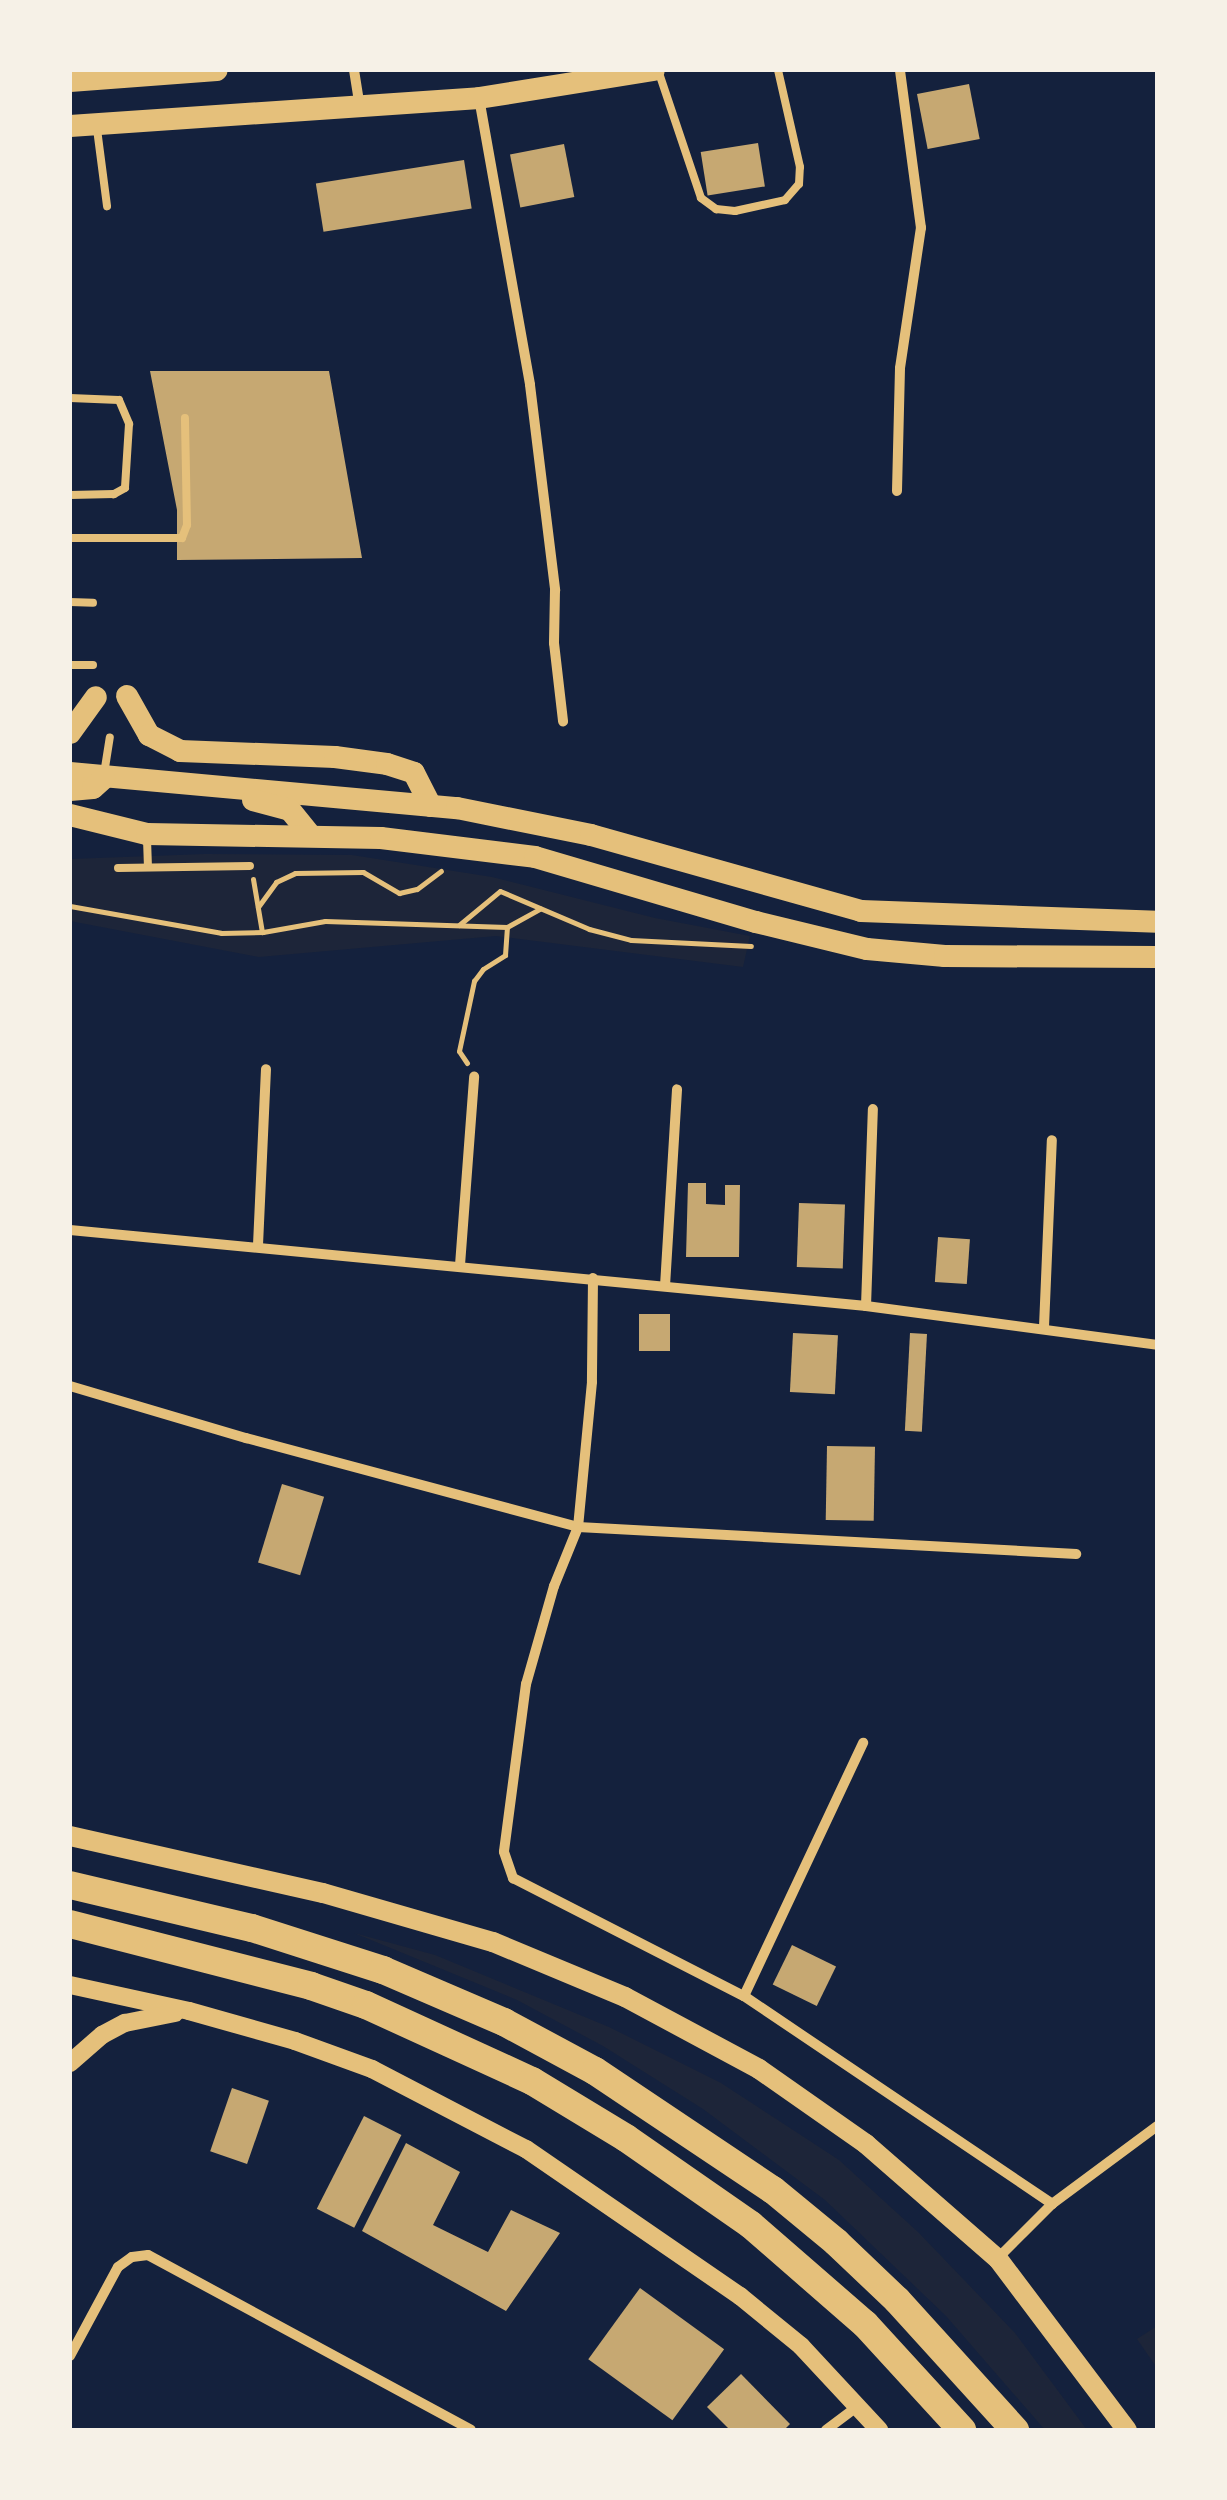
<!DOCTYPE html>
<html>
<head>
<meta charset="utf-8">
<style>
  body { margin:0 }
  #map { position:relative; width:1227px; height:2500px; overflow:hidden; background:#14213d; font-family:Merriweather,serif }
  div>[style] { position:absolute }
  .green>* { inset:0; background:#1d2539 }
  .building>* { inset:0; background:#c6a872; transform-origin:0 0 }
  .path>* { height:5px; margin:-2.5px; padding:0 2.5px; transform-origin:2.5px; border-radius:2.5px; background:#e5c07b }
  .service>* { height:8px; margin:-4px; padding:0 4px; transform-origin:4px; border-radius:4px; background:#e5c07b }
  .minor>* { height:10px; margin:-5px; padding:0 5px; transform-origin:5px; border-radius:5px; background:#e5c07b }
  .tertiary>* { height:18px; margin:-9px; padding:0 9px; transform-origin:9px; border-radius:9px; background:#e5c07b }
  .secondary>* { height:20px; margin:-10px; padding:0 10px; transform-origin:10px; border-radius:10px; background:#e5c07b }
  .primary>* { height:22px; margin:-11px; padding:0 11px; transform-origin:11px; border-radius:11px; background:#e5c07b }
  .motorway>* { height:28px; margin:-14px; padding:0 14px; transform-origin:14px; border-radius:14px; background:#e5c07b }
  span { translate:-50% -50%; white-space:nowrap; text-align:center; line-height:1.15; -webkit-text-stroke:8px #f6f1e7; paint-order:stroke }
  .frame { position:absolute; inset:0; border:72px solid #f6f1e7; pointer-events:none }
</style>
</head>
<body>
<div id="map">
  <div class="green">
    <div style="clip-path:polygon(205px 854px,352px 855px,492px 877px,655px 918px,750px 936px,743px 967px,496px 936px,259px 957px,70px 921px,70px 859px)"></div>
    <div style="clip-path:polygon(354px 1933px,435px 1955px,609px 2027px,721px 2083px,839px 2160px,918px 2232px,1015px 2333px,1087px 2430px,1045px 2430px,946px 2316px,825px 2200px,703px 2109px,603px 2046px,517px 2000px)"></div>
    <div style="clip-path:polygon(1157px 2326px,1157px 2368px,1137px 2339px)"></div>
  </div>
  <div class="building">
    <div style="left:969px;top:84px;width:56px;height:53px;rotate:79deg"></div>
    <div style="left:758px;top:143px;width:44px;height:58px;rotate:81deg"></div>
    <div style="left:564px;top:144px;width:54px;height:55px;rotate:79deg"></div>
    <div style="left:464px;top:160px;width:49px;height:150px;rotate:81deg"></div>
    <div style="clip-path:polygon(150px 371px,329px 371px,362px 558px,177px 560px,177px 510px)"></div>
    <div style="clip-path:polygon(688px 1183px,706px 1183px,706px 1204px,725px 1205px,725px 1185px,740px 1185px,739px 1257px,686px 1257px)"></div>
    <div style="left:799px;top:1203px;width:46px;height:64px;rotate:2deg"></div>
    <div style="left:938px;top:1237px;width:32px;height:45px;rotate:4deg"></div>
    <div style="left:639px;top:1314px;width:31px;height:37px"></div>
    <div style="left:793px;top:1333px;width:45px;height:59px;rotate:3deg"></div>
    <div style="left:910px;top:1333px;width:17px;height:98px;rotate:3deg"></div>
    <div style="left:827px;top:1446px;width:48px;height:74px;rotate:1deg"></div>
    <div style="left:282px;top:1484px;width:44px;height:82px;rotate:17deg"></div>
    <div style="left:792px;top:1945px;width:49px;height:44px;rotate:26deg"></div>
    <div style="left:232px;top:2088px;width:39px;height:67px;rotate:19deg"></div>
    <div style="left:364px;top:2116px;width:42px;height:104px;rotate:27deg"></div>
    <div style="clip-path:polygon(406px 2143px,460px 2172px,433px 2225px,488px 2252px,511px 2210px,560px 2233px,506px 2311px,362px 2231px)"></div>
    <div style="left:640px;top:2288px;width:104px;height:88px;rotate:36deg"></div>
    <div style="clip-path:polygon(741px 2374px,790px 2424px,784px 2430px,730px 2430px,707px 2407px)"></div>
  </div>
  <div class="path">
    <div style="left:253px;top:879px;width:54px;rotate:80.4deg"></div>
    <div style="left:70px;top:906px;width:153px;rotate:10.1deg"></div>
    <div style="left:221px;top:933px;width:42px;rotate:-1.4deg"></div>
    <div style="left:263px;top:932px;width:63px;rotate:-10.1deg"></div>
    <div style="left:325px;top:921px;width:182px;rotate:1.9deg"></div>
    <div style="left:507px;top:927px;width:38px;rotate:-29deg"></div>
    <div style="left:258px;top:907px;width:31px;rotate:-54deg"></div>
    <div style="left:276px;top:882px;width:21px;rotate:-25deg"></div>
    <div style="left:295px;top:873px;width:68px;rotate:-0.8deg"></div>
    <div style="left:363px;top:872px;width:42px;rotate:30.3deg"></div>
    <div style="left:399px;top:893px;width:18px;rotate:-13deg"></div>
    <div style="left:417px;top:889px;width:30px;rotate:-37deg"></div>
    <div style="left:459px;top:925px;width:53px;rotate:-39.7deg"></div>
    <div style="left:500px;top:891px;width:97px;rotate:23.1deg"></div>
    <div style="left:589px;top:929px;width:43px;rotate:14.7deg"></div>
    <div style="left:631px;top:940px;width:120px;rotate:2.9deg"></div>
    <div style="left:467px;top:1063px;width:14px;rotate:-124deg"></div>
    <div style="left:459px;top:1051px;width:72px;rotate:-77.9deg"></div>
    <div style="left:474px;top:981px;width:15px;rotate:-53deg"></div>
    <div style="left:483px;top:969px;width:26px;rotate:-32deg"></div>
    <div style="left:505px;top:955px;width:28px;rotate:-86deg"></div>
  </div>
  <div class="service">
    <div style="left:658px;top:70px;width:135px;rotate:71.4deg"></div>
    <div style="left:701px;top:198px;width:19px;rotate:36deg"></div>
    <div style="left:716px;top:209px;width:19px;rotate:6deg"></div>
    <div style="left:735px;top:211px;width:51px;rotate:-12.4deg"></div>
    <div style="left:785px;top:200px;width:21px;rotate:-49deg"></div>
    <div style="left:799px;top:184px;width:17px;rotate:-87deg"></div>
    <div style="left:800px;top:167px;width:99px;rotate:-102.8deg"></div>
    <div style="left:97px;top:129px;width:78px;rotate:82.6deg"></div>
    <div style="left:70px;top:398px;width:49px;rotate:2.3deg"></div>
    <div style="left:119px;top:400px;width:26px;rotate:67deg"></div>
    <div style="left:129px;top:424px;width:64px;rotate:93.6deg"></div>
    <div style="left:125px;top:488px;width:13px;rotate:151deg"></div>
    <div style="left:114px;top:494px;width:44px;rotate:178.7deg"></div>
    <div style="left:70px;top:538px;width:112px"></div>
    <div style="left:182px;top:538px;width:14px;rotate:-69deg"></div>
    <div style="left:187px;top:525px;width:107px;rotate:-91.1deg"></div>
    <div style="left:70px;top:602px;width:23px;rotate:2deg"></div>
    <div style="left:70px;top:665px;width:23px"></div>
    <div style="left:104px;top:774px;width:37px;rotate:-81deg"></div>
    <div style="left:147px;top:839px;width:28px;rotate:88deg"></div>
    <div style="left:118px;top:868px;width:132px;rotate:-0.9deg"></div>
  </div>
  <div class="minor">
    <div style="left:354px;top:70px;width:37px;rotate:81deg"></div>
    <div style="left:479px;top:98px;width:291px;rotate:79.9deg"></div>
    <div style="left:530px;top:385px;width:207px;rotate:83deg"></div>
    <div style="left:555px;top:590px;width:53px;rotate:91.1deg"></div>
    <div style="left:554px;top:643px;width:79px;rotate:83.4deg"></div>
    <div style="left:897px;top:491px;width:123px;rotate:-88.6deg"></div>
    <div style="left:900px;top:368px;width:142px;rotate:-81.5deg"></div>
    <div style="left:921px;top:228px;width:159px;rotate:-97.6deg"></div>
    <div style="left:70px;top:1230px;width:800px;rotate:5.45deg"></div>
    <div style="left:866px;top:1306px;width:294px;rotate:7.6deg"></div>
    <div style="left:258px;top:1245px;width:176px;rotate:-87.4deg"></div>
    <div style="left:460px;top:1265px;width:189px;rotate:-85.7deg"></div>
    <div style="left:593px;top:1278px;width:104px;rotate:90.6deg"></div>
    <div style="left:592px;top:1382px;width:146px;rotate:95.5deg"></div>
    <div style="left:578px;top:1527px;width:64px;rotate:112.1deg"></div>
    <div style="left:554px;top:1586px;width:102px;rotate:105.9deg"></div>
    <div style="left:526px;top:1684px;width:169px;rotate:97.5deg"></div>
    <div style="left:504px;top:1852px;width:28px;rotate:71deg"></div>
    <div style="left:513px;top:1878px;width:259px;rotate:27.1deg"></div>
    <div style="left:744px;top:1996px;width:372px;rotate:34deg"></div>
    <div style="left:665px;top:1286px;width:197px;rotate:-86.5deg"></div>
    <div style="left:866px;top:1306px;width:197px;rotate:-88deg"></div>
    <div style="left:1044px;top:1327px;width:187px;rotate:-87.6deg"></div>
    <div style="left:70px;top:1386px;width:184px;rotate:16.5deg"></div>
    <div style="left:246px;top:1438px;width:344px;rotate:15deg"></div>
    <div style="left:578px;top:1527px;width:499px;rotate:3.1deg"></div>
    <div style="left:744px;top:1996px;width:280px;rotate:-64.8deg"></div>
    <div style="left:998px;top:2258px;width:76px;rotate:-45deg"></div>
    <div style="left:1052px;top:2204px;width:131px;rotate:-36.6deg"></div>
    <div style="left:70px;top:2356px;width:101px;rotate:-61.7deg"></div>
    <div style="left:118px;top:2267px;width:17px;rotate:-36deg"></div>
    <div style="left:132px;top:2257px;width:16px;rotate:-7deg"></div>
    <div style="left:148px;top:2255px;width:367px;rotate:28.4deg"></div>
    <div style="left:826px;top:2430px;width:40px;rotate:-37deg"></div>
  </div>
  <div class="tertiary">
    <div style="left:70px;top:1985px;width:122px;rotate:12.3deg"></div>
    <div style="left:189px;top:2011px;width:110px;rotate:15.8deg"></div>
    <div style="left:295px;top:2041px;width:82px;rotate:20deg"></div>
    <div style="left:372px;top:2069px;width:174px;rotate:27.5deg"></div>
    <div style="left:526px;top:2149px;width:260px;rotate:34.5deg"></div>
    <div style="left:740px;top:2296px;width:79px;rotate:39.3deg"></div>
    <div style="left:801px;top:2346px;width:115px;rotate:47.1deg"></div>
    <div style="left:70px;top:2063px;width:43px;rotate:-41.2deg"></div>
    <div style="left:102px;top:2035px;width:26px;rotate:-28deg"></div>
    <div style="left:125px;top:2023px;width:51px;rotate:-11.3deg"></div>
  </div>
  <div class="secondary">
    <div style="left:70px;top:1836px;width:259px;rotate:12.7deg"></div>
    <div style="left:323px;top:1893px;width:177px;rotate:16.1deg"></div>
    <div style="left:493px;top:1942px;width:143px;rotate:22.6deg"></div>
    <div style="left:625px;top:1997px;width:152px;rotate:28.2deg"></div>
    <div style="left:759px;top:2069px;width:131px;rotate:35deg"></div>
    <div style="left:866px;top:2144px;width:175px;rotate:41.1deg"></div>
    <div style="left:998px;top:2259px;width:214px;rotate:53deg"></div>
  </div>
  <div class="primary">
    <div style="left:70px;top:81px;width:147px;rotate:-4.3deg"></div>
    <div style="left:70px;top:126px;width:410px;rotate:-3.9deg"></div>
    <div style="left:479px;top:98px;width:177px;rotate:-9.1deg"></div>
    <div style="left:127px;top:696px;width:45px;rotate:60.6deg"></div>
    <div style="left:149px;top:735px;width:35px;rotate:27deg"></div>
    <div style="left:180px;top:751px;width:155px;rotate:2.2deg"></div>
    <div style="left:335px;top:757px;width:52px;rotate:7.7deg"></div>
    <div style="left:387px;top:764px;width:28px;rotate:18deg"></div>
    <div style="left:414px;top:773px;width:37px;rotate:63deg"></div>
    <div style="left:70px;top:733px;width:44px;rotate:-54.2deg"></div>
    <div style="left:70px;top:773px;width:389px;rotate:5.2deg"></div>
    <div style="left:457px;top:808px;width:137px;rotate:11.4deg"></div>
    <div style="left:591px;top:835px;width:280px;rotate:15.7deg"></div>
    <div style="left:861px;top:911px;width:296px;rotate:2.1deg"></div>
    <div style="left:70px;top:790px;width:23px;rotate:-5deg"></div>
    <div style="left:93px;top:788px;width:15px;rotate:-42deg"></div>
    <div style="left:253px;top:800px;width:38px;rotate:15deg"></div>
    <div style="left:290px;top:810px;width:33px;rotate:51deg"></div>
    <div style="left:70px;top:815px;width:79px;rotate:13.9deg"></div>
    <div style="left:147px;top:834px;width:234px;rotate:1deg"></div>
    <div style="left:381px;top:838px;width:155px;rotate:7deg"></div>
    <div style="left:535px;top:857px;width:230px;rotate:16.4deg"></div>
    <div style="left:756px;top:922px;width:114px;rotate:13.7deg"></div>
    <div style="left:867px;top:949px;width:78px;rotate:5.1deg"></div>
    <div style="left:945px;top:956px;width:212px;rotate:0.3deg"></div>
  </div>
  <div class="motorway">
    <div style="left:70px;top:1885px;width:187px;rotate:13.3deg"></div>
    <div style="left:252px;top:1928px;width:138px;rotate:17.8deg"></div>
    <div style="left:383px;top:1970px;width:132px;rotate:23.3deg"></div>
    <div style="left:504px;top:2022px;width:103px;rotate:28.3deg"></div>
    <div style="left:595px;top:2071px;width:214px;rotate:33.8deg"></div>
    <div style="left:773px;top:2190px;width:82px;rotate:39.5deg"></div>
    <div style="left:836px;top:2242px;width:84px;rotate:43.6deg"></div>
    <div style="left:897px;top:2300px;width:176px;rotate:47.8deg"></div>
    <div style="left:70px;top:1924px;width:249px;rotate:14.4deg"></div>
    <div style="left:311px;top:1986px;width:58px;rotate:19.1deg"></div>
    <div style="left:366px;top:2005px;width:183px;rotate:24.6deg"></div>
    <div style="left:532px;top:2081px;width:110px;rotate:31.2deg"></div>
    <div style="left:626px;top:2138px;width:152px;rotate:34.8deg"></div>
    <div style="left:751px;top:2225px;width:151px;rotate:41deg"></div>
    <div style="left:865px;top:2324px;width:144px;rotate:47.5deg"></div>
  </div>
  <div class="frame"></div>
</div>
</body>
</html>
